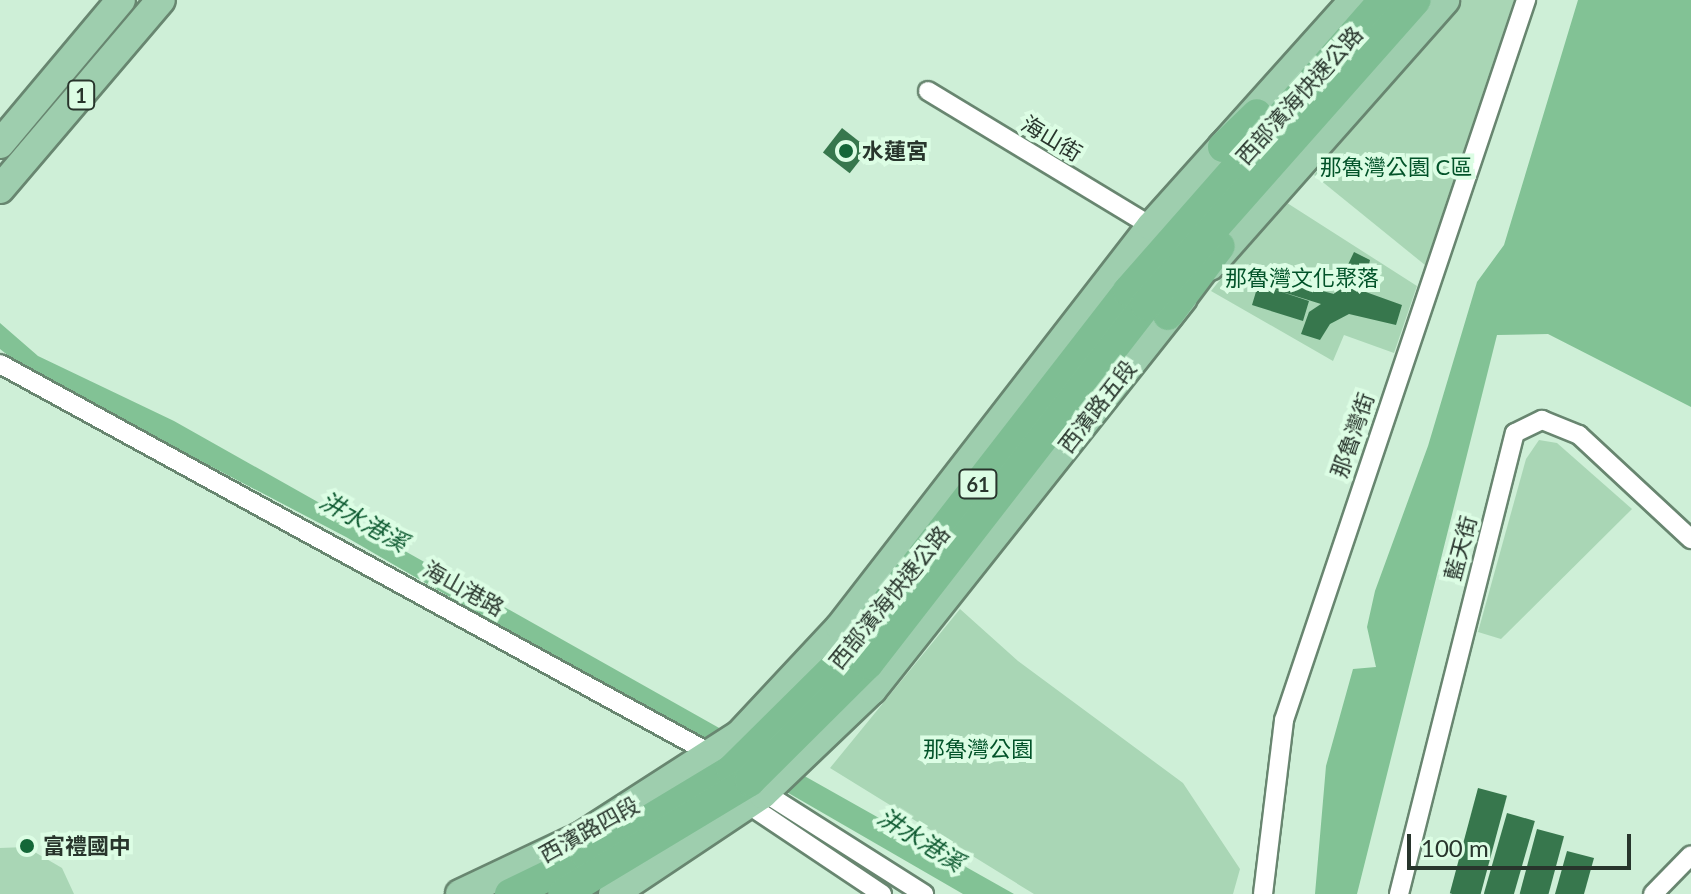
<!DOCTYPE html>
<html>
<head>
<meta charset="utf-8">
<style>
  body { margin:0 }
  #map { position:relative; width:1691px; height:894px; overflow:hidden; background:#ceefd7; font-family:Lato,"Noto Sans TC",sans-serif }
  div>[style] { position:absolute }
  .green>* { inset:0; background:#a9d6b5 }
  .water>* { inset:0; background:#82c295 }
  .building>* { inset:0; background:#37774d; transform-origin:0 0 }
  .roads { filter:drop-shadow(2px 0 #688670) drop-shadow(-2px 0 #688670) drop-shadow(0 2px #688670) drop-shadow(0 -2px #688670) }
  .minor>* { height:18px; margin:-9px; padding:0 9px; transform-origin:9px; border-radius:9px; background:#fff }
  .primary>* { height:28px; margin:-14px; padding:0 14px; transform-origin:14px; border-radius:14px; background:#9eceae }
  .trunk>* { height:30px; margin:-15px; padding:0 15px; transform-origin:15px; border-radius:15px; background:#7ebe93 }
  .dots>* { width:22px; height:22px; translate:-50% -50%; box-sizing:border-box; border:4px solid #dcfde4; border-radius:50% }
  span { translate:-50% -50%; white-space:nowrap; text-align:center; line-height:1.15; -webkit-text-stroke:8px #dcfde4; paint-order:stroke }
  .shield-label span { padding:2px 6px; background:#dcfde4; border:2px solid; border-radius:6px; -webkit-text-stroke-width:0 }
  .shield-label { font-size:20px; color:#28352c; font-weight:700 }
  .street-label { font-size:22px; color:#28352c }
  .poi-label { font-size:22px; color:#28352c; font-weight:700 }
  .left { translate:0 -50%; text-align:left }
  .park-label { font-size:22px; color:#025329 }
  .water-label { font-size:24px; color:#0b582e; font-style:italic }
  .scale { position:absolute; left:1407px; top:834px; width:224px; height:36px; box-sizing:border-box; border:4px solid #28352c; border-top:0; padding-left:10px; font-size:24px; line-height:28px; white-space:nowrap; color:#28352c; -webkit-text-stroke:6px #dcfde4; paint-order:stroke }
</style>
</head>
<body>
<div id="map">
  <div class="green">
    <div style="clip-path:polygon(1462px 0,1514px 0,1425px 265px,1314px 175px)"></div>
    <div style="clip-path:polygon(1284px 201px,1417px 286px,1394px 353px,1344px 335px,1333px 361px,1211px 291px)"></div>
    <div style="clip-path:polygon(1539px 440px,1557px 443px,1632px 509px,1501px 639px,1478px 632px,1526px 459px)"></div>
    <div style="clip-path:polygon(960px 609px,1018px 661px,1183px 783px,1240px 869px,1233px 894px,1034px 894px,830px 768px)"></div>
    <div style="clip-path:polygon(26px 847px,62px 868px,74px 894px,0 894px,0 848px)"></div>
  </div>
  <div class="water">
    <div style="clip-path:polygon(1578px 0,1691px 0,1691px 407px,1548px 334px,1497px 335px,1357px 894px,1315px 894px,1326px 766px,1353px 669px,1376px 667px,1367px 627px,1375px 591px,1428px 446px,1477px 282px,1504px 245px)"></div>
    <div style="clip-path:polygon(0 323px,38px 356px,174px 421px,1014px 894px,963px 894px,346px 537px,25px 369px,0 349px)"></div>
  </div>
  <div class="building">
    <div style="left:842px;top:128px;width:34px;height:31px;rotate:38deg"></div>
    <div style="clip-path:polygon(1354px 252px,1370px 260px,1363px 291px,1402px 305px,1396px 325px,1349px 314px,1330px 324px,1320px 340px,1301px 334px,1309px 312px,1321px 304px,1270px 288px,1309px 301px,1303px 321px,1252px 305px,1261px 275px,1334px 294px)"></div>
    <div style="left:1478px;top:788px;width:30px;height:109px;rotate:15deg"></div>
    <div style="left:1507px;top:813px;width:29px;height:84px;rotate:16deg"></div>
    <div style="left:1537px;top:829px;width:28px;height:67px;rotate:15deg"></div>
    <div style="clip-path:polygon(1567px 851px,1594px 858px,1584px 894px,1555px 894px)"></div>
  </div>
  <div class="roads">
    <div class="minor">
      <div style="left:928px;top:91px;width:261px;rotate:31.2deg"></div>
      <div style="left:0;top:364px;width:815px;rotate:28.73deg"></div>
      <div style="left:757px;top:788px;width:198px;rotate:32.4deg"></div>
      <div style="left:740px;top:799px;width:171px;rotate:33.8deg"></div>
      <div style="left:1263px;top:894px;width:175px;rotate:-83.1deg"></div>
      <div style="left:1284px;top:720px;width:760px;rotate:-71.42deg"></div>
      <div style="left:1399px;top:894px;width:475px;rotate:-75.9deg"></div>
      <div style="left:1515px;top:433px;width:30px;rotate:-26deg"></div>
      <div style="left:1542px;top:420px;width:40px;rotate:22deg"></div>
      <div style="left:1579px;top:435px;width:153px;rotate:42.9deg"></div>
      <div style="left:1653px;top:894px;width:54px;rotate:-45.7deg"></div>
    </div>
    <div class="primary">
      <div style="left:0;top:144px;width:188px;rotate:-50deg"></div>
      <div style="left:0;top:189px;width:248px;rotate:-49.6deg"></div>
      <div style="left:1210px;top:266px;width:355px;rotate:-48.5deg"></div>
      <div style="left:460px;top:894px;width:135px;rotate:-25.4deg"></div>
      <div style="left:582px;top:836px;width:188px;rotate:-32.8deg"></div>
      <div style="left:740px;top:734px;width:146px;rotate:-46.9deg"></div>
      <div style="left:840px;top:627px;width:507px;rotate:-52.2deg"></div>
      <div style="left:1151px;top:226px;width:304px;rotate:-48.1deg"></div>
      <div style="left:613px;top:894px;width:180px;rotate:-33.7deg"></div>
      <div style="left:763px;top:794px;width:151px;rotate:-43.7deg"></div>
      <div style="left:872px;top:690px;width:500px;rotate:-51.57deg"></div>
    </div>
    <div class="trunk">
      <div style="left:1223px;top:147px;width:47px;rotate:-44.1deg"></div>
      <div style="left:1168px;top:315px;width:86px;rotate:-53deg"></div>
      <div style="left:510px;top:894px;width:85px;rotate:-25.7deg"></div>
      <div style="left:587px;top:857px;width:168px;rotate:-31.1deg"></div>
      <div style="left:731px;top:770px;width:156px;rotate:-44.7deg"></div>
      <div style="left:842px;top:660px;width:467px;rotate:-52.2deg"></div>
      <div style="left:1128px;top:291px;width:388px;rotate:-48.7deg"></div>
      <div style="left:563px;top:894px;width:218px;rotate:-31.1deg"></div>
      <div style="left:750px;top:781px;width:166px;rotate:-44.8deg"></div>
      <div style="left:868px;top:664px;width:454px;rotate:-52.2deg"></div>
      <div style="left:1146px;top:305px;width:407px;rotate:-48.5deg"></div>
    </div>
  </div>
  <div class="dots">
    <div style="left:846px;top:151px;background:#146738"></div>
    <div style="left:27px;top:846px;background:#146738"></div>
  </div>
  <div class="shield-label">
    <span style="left:81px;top:95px">1</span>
    <span style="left:978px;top:484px">61</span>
  </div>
  <div class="street-label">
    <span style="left:1299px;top:95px;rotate:-48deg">西部濱海快速公路</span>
    <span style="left:1052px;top:138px;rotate:31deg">海山街</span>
    <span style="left:1097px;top:406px;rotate:-52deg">西濱路五段</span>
    <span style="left:1352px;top:435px;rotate:-71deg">那魯灣街</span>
    <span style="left:1460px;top:548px;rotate:-75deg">藍天街</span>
    <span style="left:464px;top:588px;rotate:29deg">海山港路</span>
    <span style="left:889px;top:597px;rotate:-51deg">西部濱海快速公路</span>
    <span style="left:589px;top:829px;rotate:-29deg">西濱路四段</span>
  </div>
  <div class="poi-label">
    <span class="left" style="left:862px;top:151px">水蓮宮</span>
    <span class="left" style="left:43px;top:846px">富禮國中</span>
  </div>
  <div class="park-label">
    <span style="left:1396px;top:167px">那魯灣公園 C區</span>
    <span style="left:1302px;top:278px">那魯灣文化聚落</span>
    <span style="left:978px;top:749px">那魯灣公園</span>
  </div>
  <div class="water-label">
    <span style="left:364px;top:521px;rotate:29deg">汫水港溪</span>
    <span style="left:921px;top:839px;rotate:32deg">汫水港溪</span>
  </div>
  <div class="scale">100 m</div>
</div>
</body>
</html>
